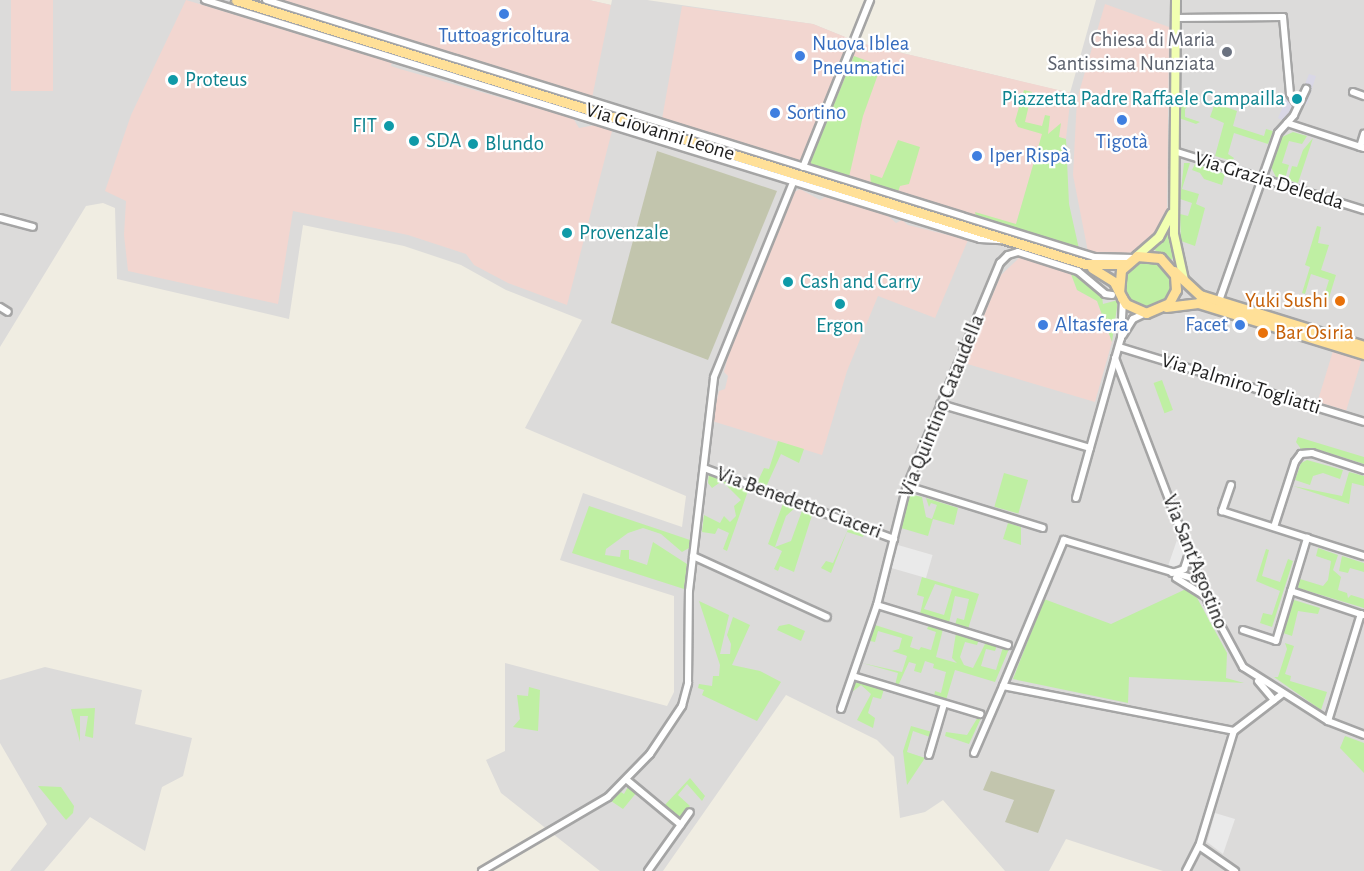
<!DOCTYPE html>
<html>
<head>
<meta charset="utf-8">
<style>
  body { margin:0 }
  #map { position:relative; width:1364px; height:871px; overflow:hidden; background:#f0ede2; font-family:"Alegreya Sans",sans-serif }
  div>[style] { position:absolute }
  .residential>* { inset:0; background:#dcdbda }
  .commercial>* { inset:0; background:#f2d6d0; transform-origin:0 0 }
  .construction>* { inset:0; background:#c2c5ad }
  .grass>* { inset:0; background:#bfefa3; transform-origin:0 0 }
  .round { border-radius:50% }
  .parking>* { inset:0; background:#eaeaea; transform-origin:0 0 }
  .plaza>* { inset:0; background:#d9d7e6 }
  .roads { filter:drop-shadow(2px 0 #a5a5a5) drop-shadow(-2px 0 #a5a5a5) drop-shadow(0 2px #a5a5a5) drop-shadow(0 -2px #a5a5a5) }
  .minor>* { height:6px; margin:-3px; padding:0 3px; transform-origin:3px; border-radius:3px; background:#fff }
  .secondary>* { height:8px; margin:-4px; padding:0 4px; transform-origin:4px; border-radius:4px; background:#f1ffb1 }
  .primary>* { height:9px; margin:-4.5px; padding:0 4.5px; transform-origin:4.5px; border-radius:4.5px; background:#ffe098 }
  .dots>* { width:16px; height:16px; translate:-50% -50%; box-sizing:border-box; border:3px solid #fff; border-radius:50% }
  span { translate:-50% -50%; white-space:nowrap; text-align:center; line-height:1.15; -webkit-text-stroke:4.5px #fff; paint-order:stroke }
  .shop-label { font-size:21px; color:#366cbe }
  .left { translate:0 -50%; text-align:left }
  .right { translate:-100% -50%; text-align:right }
  .worship-label { font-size:21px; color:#5b616d }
  .culture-label { font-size:21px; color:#0d838f }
  .street-label { font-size:21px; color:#1e1e1e }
  .food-label { font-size:21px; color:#c56008 }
</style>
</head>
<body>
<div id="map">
  <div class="residential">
    <div style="clip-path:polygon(0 0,589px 0,611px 5px,612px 0,647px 0,813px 24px,860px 43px,1070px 93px,1096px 0,1364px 0,1364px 871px,1163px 871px,1066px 839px,1049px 871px,1005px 871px,943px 800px,925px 812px,900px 818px,894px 757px,877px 740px,786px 695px,663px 871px,600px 871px,501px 793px,486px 760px,505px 751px,505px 663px,667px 706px,674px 692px,674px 596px,560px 560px,583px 493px,682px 527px,686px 496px,525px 428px,582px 320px,506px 290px,461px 265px,404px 246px,303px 225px,289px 319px,117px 279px,115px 208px,103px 203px,86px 206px,0 347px)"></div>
    <div style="clip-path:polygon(45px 667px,142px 690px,135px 724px,192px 738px,183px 776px,162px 787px,145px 851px,90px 817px,44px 871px,10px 871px,47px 824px,0 743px,0 680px)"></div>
  </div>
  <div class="commercial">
    <div style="left:11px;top:0;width:42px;height:91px"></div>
    <div style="clip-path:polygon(186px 0,392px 62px,391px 66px,400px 69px,573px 118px,579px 128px,595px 125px,612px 131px,567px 305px,508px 283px,474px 265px,466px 254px,408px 235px,293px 211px,278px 304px,128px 271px,124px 235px,126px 201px,105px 191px,131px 115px)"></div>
    <div style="clip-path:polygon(280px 0,589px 0,611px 5px,592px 98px)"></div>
    <div style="clip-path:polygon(1105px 4px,1169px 27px,1167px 215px,1158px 232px,1138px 250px,1119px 256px,1088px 252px,1073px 175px,1077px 99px)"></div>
    <div style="clip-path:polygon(682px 6px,813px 24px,860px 43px,1071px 93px,1066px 139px,1043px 133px,1015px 228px,662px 119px)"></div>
    <div style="clip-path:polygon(800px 189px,820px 200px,825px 197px,886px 214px,896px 223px,902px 220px,908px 225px,968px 240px,935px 318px,878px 296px,847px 371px,822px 455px,712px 421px,719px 391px,725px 389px,728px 376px,724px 372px,733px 336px,794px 192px)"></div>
    <div style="clip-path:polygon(1020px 257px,1071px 274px,1077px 290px,1097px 301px,1112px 342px,1095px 402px,964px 363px,1001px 275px)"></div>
    <div style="left:1333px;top:351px;width:30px;height:53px;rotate:17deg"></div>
  </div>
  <div class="construction">
    <div style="clip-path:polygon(657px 151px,777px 191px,708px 360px,611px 323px)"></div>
    <div style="clip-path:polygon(991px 771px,1055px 790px,1038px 833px,1005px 822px,1014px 800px,983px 790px)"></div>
  </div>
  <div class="grass">
    <div style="clip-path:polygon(854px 56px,881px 66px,863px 116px,849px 177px,813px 166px,810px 161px)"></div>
    <div style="clip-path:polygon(1024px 90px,1032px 92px,1025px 122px,1042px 126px,1045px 115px,1050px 116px,1048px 134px,1061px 123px,1059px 137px,1066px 139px,1069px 204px,1079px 249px,976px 216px,975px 212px,1016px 224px,1042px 134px,1018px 127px,1015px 121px)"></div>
    <div style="clip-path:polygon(1185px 92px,1199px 97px,1185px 109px,1185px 117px,1200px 122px,1196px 124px,1179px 118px,1180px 96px)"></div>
    <div style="clip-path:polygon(1215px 103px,1237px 111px,1233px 126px,1264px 136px,1266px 129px,1273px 131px,1268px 144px,1234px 133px,1228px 154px,1234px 158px,1232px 161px,1215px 156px,1224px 123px,1210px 117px)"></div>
    <div style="clip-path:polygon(1293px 132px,1307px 136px,1302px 144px,1289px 141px,1282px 163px,1289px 165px,1285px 179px,1276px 177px,1271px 167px,1282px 137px)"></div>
    <div style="clip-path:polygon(1313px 138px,1298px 183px,1288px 180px,1292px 166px,1297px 167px,1303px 150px)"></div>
    <div style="clip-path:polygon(898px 140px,920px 147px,909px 184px,900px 186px,898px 192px,871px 184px,870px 174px,882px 178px)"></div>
    <div style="clip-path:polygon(1184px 163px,1190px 163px,1182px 189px,1199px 194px,1196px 204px,1205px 208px,1195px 246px,1181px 241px,1180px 214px,1188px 216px,1192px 203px,1180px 199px)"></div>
    <div style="clip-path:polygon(1195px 164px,1225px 174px,1222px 185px,1204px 179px,1200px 173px,1192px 170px)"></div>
    <div style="clip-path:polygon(1317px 226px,1321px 227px,1318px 243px,1329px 245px,1321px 270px,1336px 275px,1328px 301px,1323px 299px,1329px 280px,1311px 274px,1305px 294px,1302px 293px,1310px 267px,1305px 265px)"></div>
    <div style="clip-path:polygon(1170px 232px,1173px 257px,1172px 260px,1153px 249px)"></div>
    <div class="round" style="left:1123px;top:260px;width:48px;height:48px"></div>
    <div style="clip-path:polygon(1071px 274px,1084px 280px,1102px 297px,1103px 304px,1118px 300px,1112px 342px,1097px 301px,1077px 290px)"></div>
    <div style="left:1162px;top:380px;width:32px;height:9px;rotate:70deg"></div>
    <div style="clip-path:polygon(1298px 437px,1364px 457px,1364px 464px,1313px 448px,1301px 449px,1296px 442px)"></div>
    <div style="clip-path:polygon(778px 441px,804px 449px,799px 463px,781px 454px,766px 487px,757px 483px,764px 468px,769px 469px)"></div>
    <div style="clip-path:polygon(1307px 460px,1343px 470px,1340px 479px,1323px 473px,1313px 476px,1310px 485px,1295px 480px,1301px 463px)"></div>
    <div style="clip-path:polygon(1349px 472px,1364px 476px,1364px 486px,1352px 483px,1349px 504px,1293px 486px,1342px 496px)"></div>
    <div style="clip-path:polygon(709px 473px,749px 488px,727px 551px,723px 549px,729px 533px,718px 528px,715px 534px,702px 532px,704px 515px,720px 523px,724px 516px,730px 522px,736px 516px,734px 506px,741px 500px,722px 481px,712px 488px,708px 483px)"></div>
    <div style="left:1004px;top:473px;width:25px;height:35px;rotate:16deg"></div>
    <div style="clip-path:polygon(909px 494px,922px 497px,926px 517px,932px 519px,937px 505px,931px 503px,929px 507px,926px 498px,958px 508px,954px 525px,933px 519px,928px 536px,901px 528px)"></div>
    <div style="clip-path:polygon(784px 501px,797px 506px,786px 516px,775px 547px,791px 541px,803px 508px,813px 512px,794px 572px,780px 566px,778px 571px,774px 569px,782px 551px,768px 544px)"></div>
    <div style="clip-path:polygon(589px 506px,690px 540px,689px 548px,682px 552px,661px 534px,643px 528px,628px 533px,606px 549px,605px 555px,620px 557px,621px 550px,629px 550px,629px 559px,647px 565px,653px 542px,687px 564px,684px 589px,572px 553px)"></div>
    <div style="clip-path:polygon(1008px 523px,1021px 527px,1021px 545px,1003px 539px)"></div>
    <div style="clip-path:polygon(850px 525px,865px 531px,863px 537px,847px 532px,831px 573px,821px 568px,826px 561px,833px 563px)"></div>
    <div style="clip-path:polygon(1318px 548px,1338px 555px,1333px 570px,1341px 577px,1338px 590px,1347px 593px,1348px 598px,1351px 595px,1364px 599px,1364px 608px,1298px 588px,1300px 579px,1323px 586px,1328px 580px,1331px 561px,1316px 556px)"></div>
    <div style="clip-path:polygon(1266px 549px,1269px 550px,1262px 576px,1280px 582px,1288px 559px,1293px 561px,1272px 627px,1260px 623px,1263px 613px,1272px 615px,1280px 591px,1256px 581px)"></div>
    <div style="clip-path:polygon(1342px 556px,1364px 563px,1364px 572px,1350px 568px,1348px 573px,1339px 571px)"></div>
    <div style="clip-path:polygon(evenodd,922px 577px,979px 594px,968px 629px,955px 625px,957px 618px,964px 620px,969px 599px,955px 596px,949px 623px,920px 614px,924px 597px,917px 595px,922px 577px,935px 584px,952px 589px,944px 615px,924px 609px,935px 584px)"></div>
    <div style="clip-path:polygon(1186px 589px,1196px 596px,1227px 653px,1226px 678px,1244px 683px,1129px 677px,1128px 703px,1013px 679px,1044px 599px,1111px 624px)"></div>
    <div style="clip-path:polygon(1294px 600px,1320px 608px,1318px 614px,1298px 611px,1292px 636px,1283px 633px)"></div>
    <div style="clip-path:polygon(699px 601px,729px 615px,720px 654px,730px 654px,731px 644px,727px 635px,733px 617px,750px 625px,732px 665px,760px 671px,781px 682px,757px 721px,702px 695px,704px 690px,698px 688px,699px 684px,712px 686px,713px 676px,719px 676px,720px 665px)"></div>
    <div style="clip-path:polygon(789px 624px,805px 631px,801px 641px,777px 630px,779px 626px)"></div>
    <div style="clip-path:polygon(875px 625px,913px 637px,910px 647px,919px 650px,921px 647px,931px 650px,936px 632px,927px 629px,929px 625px,943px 629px,936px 657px,957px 663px,952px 658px,956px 633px,979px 639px,977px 645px,965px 642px,960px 657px,964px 665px,973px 668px,986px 642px,997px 645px,995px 651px,986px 649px,981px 666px,996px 670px,1003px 647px,1009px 649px,995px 682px,955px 670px,946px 700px,934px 697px,935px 691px,941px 693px,946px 672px,933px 668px,934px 664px,925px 661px,921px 673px,914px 671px,916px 664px,909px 662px,898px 686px,895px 685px,898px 673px,862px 663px,902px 672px,907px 656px,892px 651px,899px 649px,902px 638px,878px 631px,875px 642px,870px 641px)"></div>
    <div style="clip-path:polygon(1285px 643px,1294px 646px,1285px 674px,1291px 676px,1290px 681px,1327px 692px,1321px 710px,1274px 677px,1278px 677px,1287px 649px)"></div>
    <div style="clip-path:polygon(856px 681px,884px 689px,881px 699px,873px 697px,868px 713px,875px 718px,873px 728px,857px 720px,871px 694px,861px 685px,852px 692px)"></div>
    <div style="clip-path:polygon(529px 687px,540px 690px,538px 731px,513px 727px,520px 719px,517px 695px,528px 696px)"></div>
    <div style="clip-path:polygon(95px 708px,93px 738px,85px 736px,88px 716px,80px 716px,80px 742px,71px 709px)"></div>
    <div style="clip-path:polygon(978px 717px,981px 718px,969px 744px,945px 736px,946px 732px,967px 735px)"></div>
    <div style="clip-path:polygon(911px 726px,932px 732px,930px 737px,913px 731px,907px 752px,925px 758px,907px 785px,903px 751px)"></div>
    <div style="clip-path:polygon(1345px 736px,1364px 743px,1364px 773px,1340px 748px)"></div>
    <div style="clip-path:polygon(690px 778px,705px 796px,702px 801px,687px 784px,678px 795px,690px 806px,682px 816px,676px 816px,663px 807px)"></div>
    <div style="clip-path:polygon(629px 785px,637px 792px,623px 809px,611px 801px,621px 792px,624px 794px)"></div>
    <div style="clip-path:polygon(38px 786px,61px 787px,74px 806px,73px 813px,66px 820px)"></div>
  </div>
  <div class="parking">
    <div style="clip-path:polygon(1177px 540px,1184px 558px,1176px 568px,1168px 566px)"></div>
    <div style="left:898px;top:545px;width:36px;height:24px;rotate:16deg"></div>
    <div style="clip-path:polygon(1215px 813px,1235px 819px,1223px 854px,1207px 842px)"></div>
  </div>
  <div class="plaza">
    <div style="clip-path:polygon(1309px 74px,1316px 76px,1307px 104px,1302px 103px,1293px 127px,1278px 118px,1287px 97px,1293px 91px,1301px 94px)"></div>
  </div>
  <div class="roads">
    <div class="minor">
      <div style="left:205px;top:0;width:811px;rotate:17.14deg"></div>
      <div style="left:980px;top:239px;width:22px;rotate:3deg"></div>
      <div style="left:266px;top:0;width:867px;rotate:17.24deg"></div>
      <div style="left:1094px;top:257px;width:40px;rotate:1.4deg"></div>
      <div style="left:1176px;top:18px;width:107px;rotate:-0.5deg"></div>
      <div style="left:1283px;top:17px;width:77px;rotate:84.8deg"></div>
      <div style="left:1290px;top:94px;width:14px;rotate:54deg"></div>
      <div style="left:1353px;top:92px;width:12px;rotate:20deg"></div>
      <div style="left:1287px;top:123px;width:81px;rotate:18deg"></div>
      <div style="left:1360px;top:147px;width:14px;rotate:-73deg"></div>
      <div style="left:1174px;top:151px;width:199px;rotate:17.3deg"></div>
      <div style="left:803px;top:167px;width:180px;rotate:-68.1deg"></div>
      <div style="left:0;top:218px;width:34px;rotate:15deg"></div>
      <div style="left:1219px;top:301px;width:178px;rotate:-70.6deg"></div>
      <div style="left:1278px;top:133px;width:24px;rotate:-48deg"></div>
      <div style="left:1294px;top:115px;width:29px;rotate:-65deg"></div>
      <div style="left:0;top:307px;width:9px;rotate:32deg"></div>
      <div style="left:1123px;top:335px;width:19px;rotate:-58deg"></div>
      <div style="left:1133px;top:319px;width:14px;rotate:-25deg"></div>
      <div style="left:1119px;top:347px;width:256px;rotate:17deg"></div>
      <div style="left:1115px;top:358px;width:261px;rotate:69.1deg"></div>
      <div style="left:1208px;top:602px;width:74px;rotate:61.7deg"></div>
      <div style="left:1243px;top:667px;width:101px;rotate:32.4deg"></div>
      <div style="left:1328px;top:721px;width:39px;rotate:21deg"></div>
      <div style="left:940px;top:404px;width:156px;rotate:16.3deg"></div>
      <div style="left:1090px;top:448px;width:114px;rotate:-74.3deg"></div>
      <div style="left:1121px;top:338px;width:36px;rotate:-87deg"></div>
      <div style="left:704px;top:468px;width:203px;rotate:20.5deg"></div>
      <div style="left:1231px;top:485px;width:28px;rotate:109deg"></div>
      <div style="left:1222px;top:511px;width:149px;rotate:17.6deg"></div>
      <div style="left:907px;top:486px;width:142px;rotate:17.2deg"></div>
      <div style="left:1076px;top:498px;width:52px;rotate:-74.4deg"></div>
      <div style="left:1274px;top:527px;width:68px;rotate:-72.1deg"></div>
      <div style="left:1295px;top:462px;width:10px;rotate:-53deg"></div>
      <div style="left:1301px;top:454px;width:11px;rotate:-5deg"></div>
      <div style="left:1312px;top:453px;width:55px;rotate:18.1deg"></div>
      <div style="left:693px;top:556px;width:147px;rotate:24.5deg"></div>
      <div style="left:1172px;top:573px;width:13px;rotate:-18deg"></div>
      <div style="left:1184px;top:569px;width:16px;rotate:-72deg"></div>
      <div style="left:1176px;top:578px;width:34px;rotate:32deg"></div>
      <div style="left:1199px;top:580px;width:141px;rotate:-163.5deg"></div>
      <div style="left:1064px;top:540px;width:158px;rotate:112.7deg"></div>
      <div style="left:1003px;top:686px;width:235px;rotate:11deg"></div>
      <div style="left:1291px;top:591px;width:76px;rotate:18.4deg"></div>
      <div style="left:877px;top:605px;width:137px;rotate:17deg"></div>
      <div style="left:1243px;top:630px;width:35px;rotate:18deg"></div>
      <div style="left:1276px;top:641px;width:108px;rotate:-73.2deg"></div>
      <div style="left:853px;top:676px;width:133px;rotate:16.7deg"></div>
      <div style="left:1258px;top:681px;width:25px;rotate:50deg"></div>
      <div style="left:841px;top:709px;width:110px;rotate:-70.9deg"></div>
      <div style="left:877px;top:605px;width:123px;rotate:-75.9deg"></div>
      <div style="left:907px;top:486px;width:242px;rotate:-67.4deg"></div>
      <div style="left:1000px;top:263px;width:11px;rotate:-45deg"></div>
      <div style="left:1008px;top:255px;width:10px;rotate:-17deg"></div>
      <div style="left:1018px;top:252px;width:63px;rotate:17.6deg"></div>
      <div style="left:1078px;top:271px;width:35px;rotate:40deg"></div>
      <div style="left:1105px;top:294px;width:7px;rotate:8deg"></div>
      <div style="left:1328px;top:721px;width:112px;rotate:-72.9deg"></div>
      <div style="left:974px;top:753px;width:73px;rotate:-66.6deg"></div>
      <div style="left:929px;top:755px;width:53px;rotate:-73.6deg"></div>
      <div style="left:627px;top:780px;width:70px;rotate:39.8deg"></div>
      <div style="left:1199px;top:846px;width:44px;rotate:34.8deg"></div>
      <div style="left:482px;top:871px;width:146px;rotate:-30.4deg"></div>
      <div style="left:608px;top:797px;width:60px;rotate:-45.7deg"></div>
      <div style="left:650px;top:754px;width:58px;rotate:-56.3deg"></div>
      <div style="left:682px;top:706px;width:24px;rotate:-75deg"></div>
      <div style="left:688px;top:683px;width:92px;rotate:-89.4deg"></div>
      <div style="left:689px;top:591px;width:215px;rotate:-83.3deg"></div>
      <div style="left:714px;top:377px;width:210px;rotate:-67.9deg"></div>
      <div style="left:648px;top:871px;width:72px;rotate:-54.6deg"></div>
      <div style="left:1186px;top:871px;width:28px;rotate:-63deg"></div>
      <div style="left:1199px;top:846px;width:120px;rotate:-73.1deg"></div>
      <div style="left:1234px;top:731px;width:61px;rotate:-37.6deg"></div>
    </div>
    <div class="secondary">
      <div style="left:1176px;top:0;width:234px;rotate:90.5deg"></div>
      <div style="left:1174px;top:234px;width:47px;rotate:77.7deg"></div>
      <div style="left:1137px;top:256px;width:29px;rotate:-41deg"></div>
      <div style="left:1159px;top:237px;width:26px;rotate:-62deg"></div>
    </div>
    <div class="primary">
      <div style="left:236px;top:0;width:889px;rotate:17.27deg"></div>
      <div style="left:1085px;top:264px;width:41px"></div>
      <div style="left:1092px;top:268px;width:26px;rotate:32deg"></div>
      <div style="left:1114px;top:282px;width:18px;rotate:63deg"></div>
      <div style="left:1122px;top:298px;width:7px;rotate:56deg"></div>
      <div style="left:1126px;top:304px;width:22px;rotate:24deg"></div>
      <div style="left:1146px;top:313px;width:25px;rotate:-23deg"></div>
      <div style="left:1169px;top:303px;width:15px;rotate:-62deg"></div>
      <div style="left:1176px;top:290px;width:15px;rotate:-94deg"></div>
      <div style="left:1175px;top:275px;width:23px;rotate:-131deg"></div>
      <div style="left:1160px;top:258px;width:23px;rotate:-175deg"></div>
      <div style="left:1137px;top:256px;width:21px;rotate:139deg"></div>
      <div style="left:1121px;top:270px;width:21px;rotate:95deg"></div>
      <div style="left:1174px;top:271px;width:35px;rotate:43deg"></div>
      <div style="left:1200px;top:295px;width:172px;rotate:17.3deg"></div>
      <div style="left:1166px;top:307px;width:32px;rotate:-7deg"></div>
      <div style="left:1198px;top:303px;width:174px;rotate:17.1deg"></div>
    </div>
  </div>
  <div class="dots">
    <div style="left:504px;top:14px;background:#3f7fe0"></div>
    <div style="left:1227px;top:52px;background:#6b7280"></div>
    <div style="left:800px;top:56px;background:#3f7fe0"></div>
    <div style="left:173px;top:80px;background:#0f9aa8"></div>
    <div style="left:1297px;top:99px;background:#0f9aa8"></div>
    <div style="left:775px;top:113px;background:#3f7fe0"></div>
    <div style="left:1122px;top:120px;background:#3f7fe0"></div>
    <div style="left:389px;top:126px;background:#0f9aa8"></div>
    <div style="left:414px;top:141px;background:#0f9aa8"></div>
    <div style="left:473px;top:144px;background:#0f9aa8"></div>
    <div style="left:977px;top:156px;background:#3f7fe0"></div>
    <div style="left:567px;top:233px;background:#0f9aa8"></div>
    <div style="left:788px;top:282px;background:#0f9aa8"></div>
    <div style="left:1340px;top:301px;background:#e8710a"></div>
    <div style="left:840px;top:304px;background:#0f9aa8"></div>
    <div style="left:1043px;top:325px;background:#3f7fe0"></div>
    <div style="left:1240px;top:325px;background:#3f7fe0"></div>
    <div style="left:1263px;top:333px;background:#e8710a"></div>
  </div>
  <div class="shop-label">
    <span style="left:504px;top:36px">Tuttoagricoltura</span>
    <span class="left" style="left:812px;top:56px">Nuova Iblea<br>Pneumatici</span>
    <span class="left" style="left:787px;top:113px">Sortino</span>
    <span style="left:1122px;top:142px">Tigotà</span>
    <span class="left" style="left:989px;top:156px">Iper Rispà</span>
    <span class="left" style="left:1055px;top:325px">Altasfera</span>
    <span class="right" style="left:1228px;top:325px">Facet</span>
  </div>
  <div class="worship-label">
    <span class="right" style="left:1215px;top:52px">Chiesa di Maria<br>Santissima Nunziata</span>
  </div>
  <div class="culture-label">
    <span class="left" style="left:185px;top:80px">Proteus</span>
    <span class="right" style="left:1285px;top:99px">Piazzetta Padre Raffaele Campailla</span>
    <span class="right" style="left:377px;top:126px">FIT</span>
    <span class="left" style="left:426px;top:141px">SDA</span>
    <span class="left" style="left:485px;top:144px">Blundo</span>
    <span class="left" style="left:579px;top:233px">Provenzale</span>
    <span class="left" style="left:800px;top:282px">Cash and Carry</span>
    <span style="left:840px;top:326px">Ergon</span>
  </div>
  <div class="street-label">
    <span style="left:660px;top:132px;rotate:17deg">Via Giovanni Leone</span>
    <span style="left:1269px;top:181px;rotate:17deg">Via Grazia Deledda</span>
    <span style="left:1241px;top:384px;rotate:17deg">Via Palmiro Togliatti</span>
    <span style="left:942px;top:406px;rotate:-68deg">Via Quintino Cataudella</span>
    <span style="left:799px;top:503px;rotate:20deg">Via Benedetto Ciaceri</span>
    <span style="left:1195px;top:562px;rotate:68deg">Via Sant'Agostino</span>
  </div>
  <div class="food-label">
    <span class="right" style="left:1328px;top:301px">Yuki Sushi</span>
    <span class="left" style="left:1275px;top:333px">Bar Osiria</span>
  </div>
</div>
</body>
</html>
